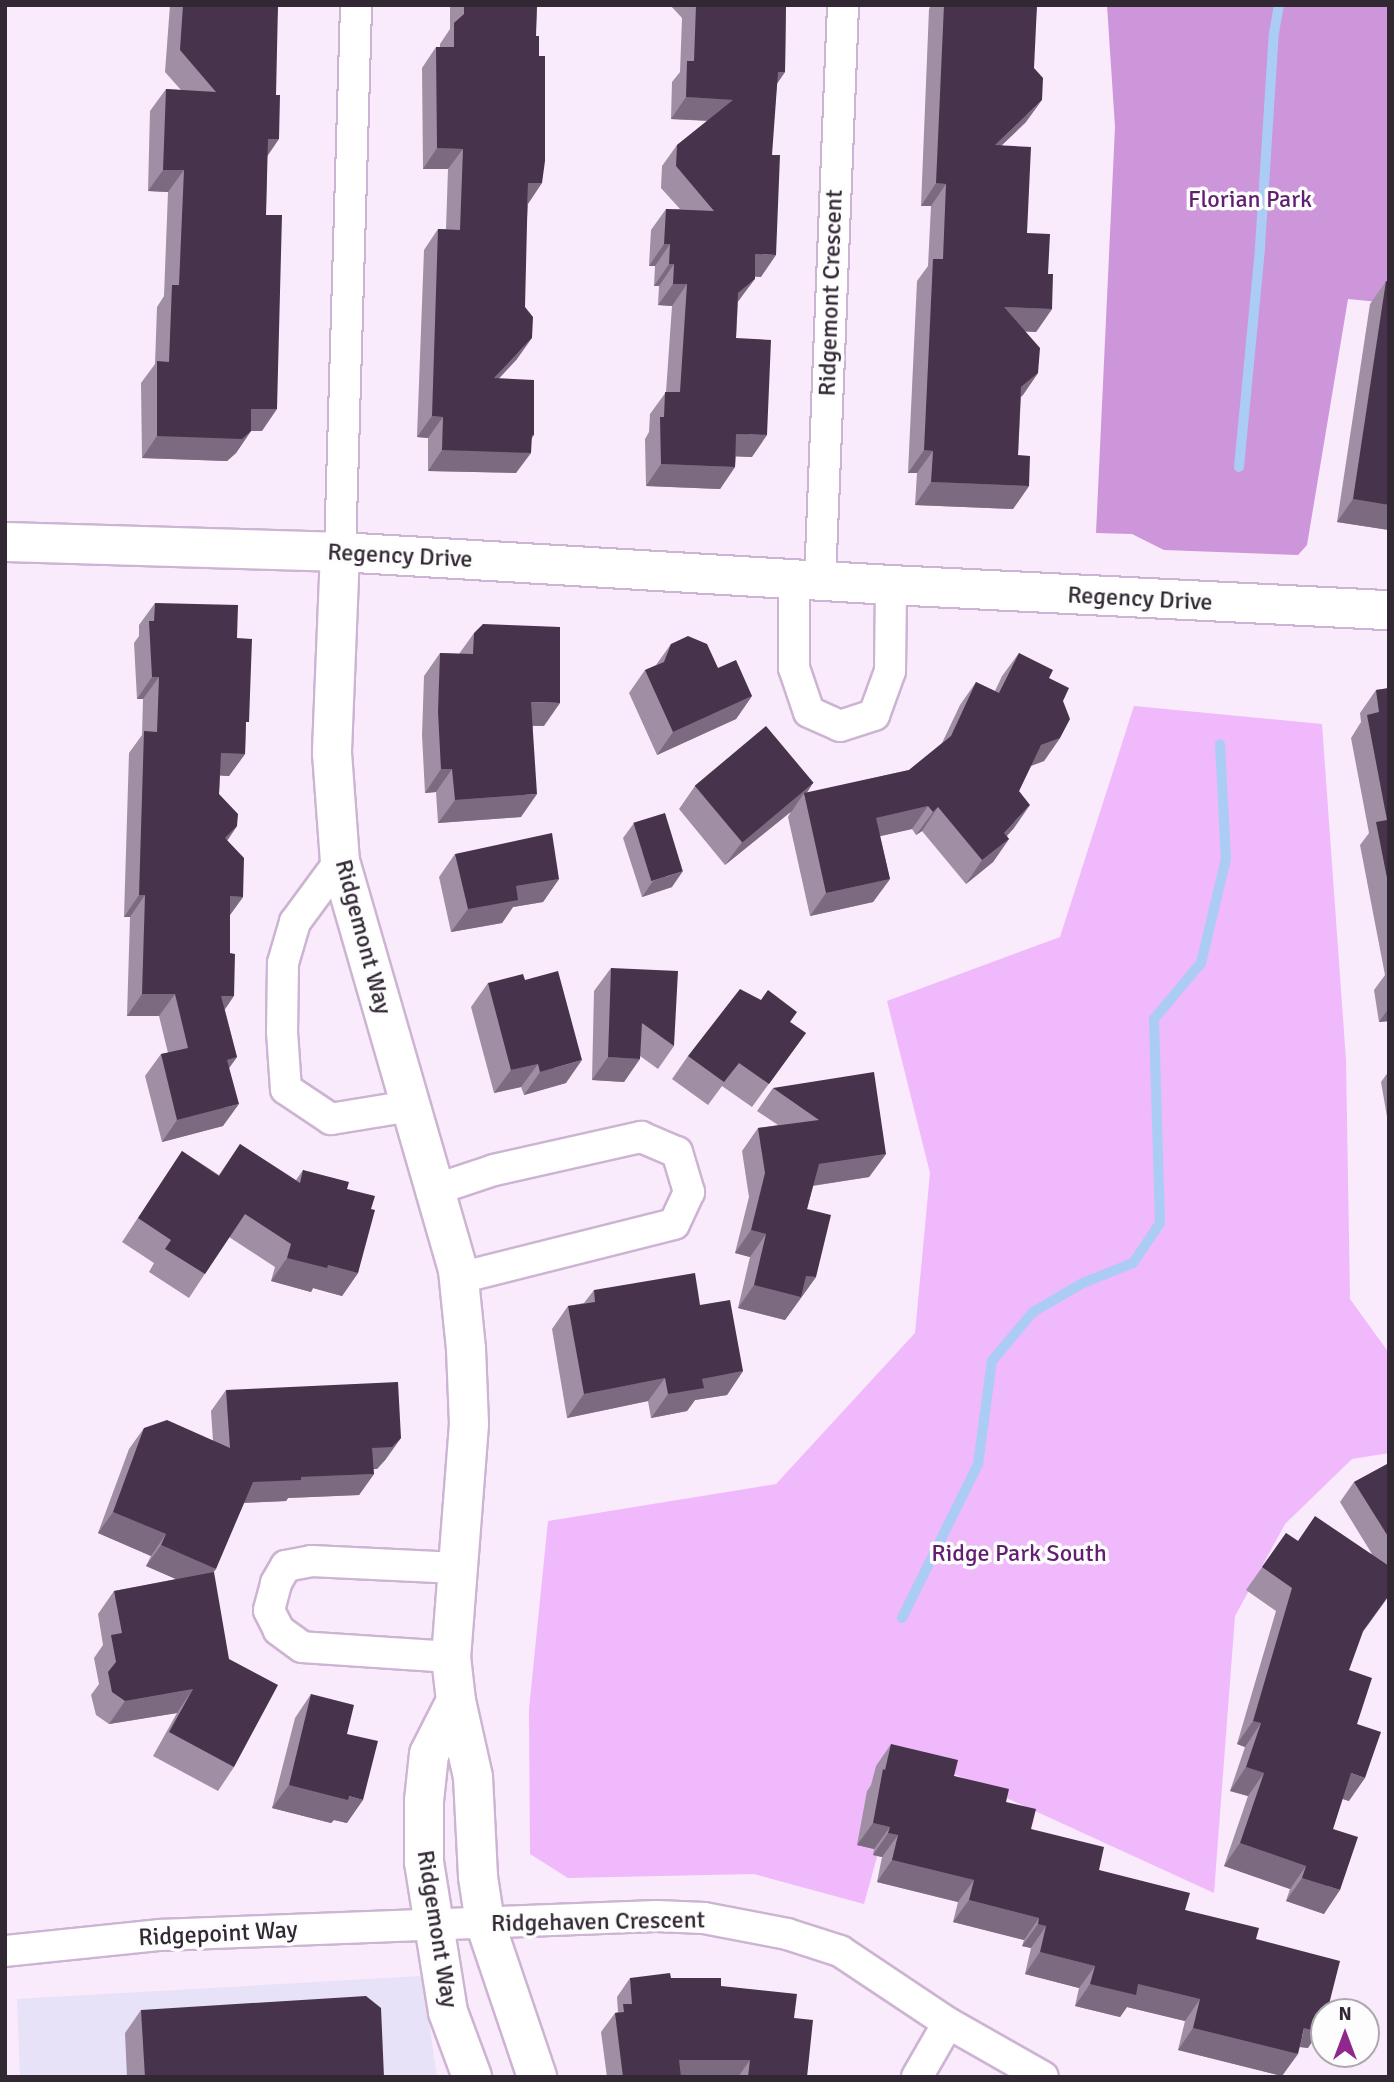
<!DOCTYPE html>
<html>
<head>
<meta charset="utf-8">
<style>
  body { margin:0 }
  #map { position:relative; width:1394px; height:2082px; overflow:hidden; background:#f9eafc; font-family:Signika,sans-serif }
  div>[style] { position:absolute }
  .commercial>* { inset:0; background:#e7e2f8 }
  .green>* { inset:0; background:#efb9fb }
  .forest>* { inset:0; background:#cd95da }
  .stream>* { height:10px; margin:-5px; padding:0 5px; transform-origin:5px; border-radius:5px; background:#abccf5 }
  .roads { filter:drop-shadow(2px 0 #cdb4d2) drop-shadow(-2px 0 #cdb4d2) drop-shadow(0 2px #cdb4d2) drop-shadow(0 -2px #cdb4d2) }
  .street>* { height:30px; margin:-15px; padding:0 15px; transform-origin:15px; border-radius:15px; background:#fff }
  .secondary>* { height:38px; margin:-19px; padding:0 19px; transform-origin:19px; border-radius:19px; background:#fff }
  .wall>* { inset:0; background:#a08ea4 }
  .shaded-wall>* { inset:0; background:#7c6a81 }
  .building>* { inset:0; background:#47334c; transform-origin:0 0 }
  span { translate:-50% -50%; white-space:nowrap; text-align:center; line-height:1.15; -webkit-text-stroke:7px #fdfdfd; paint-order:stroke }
  .park-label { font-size:24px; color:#621e70 }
  .street-label { font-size:24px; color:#322834 }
  .frame { position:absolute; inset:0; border:7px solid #322834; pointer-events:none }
  .north { position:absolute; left:1310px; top:1998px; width:70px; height:70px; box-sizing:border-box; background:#fdfdfd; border:2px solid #aca8ad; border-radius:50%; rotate:0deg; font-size:19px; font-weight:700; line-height:28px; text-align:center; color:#322834 }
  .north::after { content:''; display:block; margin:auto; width:24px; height:32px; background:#8f278c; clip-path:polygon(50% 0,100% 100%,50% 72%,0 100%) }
</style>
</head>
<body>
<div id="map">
  <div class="commercial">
    <div style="clip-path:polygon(422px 1976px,437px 2077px,20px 2077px,17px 1999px)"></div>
  </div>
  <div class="green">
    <div style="clip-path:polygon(1134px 706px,1322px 724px,1346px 1060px,1350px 1299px,1389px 1353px,1389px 1453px,1352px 1459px,1285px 1524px,1235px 1616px,1214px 1893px,906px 1752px,864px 1904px,754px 1874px,568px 1878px,530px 1854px,529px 1709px,548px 1521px,776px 1484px,915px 1333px,930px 1173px,887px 1001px,1060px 937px)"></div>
  </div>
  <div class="forest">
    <div style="clip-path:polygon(1107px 5px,1389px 5px,1389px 303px,1348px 299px,1307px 545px,1298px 555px,1164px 550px,1132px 534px,1096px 533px,1115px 127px)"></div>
  </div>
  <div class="stream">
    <div style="left:1239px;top:467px;width:221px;rotate:-84.5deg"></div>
    <div style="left:1260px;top:247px;width:214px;rotate:-86.3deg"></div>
    <div style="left:1274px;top:33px;width:28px;rotate:-80deg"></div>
    <div style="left:902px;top:1618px;width:172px;rotate:-63.7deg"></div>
    <div style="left:978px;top:1464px;width:104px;rotate:-82.3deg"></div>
    <div style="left:992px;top:1361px;width:64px;rotate:-50.1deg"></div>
    <div style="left:1033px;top:1312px;width:58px;rotate:-30.1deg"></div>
    <div style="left:1083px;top:1283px;width:54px;rotate:-21.8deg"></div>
    <div style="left:1133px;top:1263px;width:48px;rotate:-56deg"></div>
    <div style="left:1160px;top:1223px;width:204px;rotate:-91.7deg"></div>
    <div style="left:1154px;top:1019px;width:73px;rotate:-50deg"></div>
    <div style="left:1201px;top:963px;width:107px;rotate:-76.5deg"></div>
    <div style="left:1226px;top:859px;width:115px;rotate:-93deg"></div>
  </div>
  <div class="roads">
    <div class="street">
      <div style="left:340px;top:552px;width:547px;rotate:-88.32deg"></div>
      <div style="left:794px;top:580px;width:88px;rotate:90deg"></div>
      <div style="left:794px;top:668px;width:46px;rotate:71.2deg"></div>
      <div style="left:809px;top:712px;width:34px;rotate:24deg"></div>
      <div style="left:840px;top:726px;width:36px;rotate:-18deg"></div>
      <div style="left:874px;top:715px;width:47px;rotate:-70deg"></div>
      <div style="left:890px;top:671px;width:86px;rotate:-89.3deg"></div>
      <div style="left:820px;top:581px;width:576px;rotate:-87.71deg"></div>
      <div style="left:340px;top:861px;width:76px;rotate:126.4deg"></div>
      <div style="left:295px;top:922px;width:43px;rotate:106.3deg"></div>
      <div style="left:283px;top:963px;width:69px;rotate:90.8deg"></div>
      <div style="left:282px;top:1032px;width:57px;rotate:86deg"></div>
      <div style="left:286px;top:1089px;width:54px;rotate:33.7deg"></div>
      <div style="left:331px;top:1119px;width:80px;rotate:-9.3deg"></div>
      <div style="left:434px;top:1190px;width:63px;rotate:-18.4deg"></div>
      <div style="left:494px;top:1170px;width:151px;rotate:-12.7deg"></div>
      <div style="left:641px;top:1137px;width:39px;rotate:23deg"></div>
      <div style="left:677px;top:1152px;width:42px;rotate:73.3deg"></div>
      <div style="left:689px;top:1192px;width:35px;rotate:115deg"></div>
      <div style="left:674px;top:1224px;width:222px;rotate:165.9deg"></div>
      <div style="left:451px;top:1657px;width:149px;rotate:-176.2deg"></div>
      <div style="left:302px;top:1647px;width:29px;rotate:-144deg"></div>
      <div style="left:279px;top:1630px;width:22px;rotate:-117deg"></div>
      <div style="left:269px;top:1610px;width:28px;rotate:-75deg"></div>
      <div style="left:276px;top:1583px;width:20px;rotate:-60deg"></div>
      <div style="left:286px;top:1566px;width:25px;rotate:-11deg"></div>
      <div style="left:311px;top:1561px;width:147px;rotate:2.7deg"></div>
      <div style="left:5px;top:1951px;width:156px;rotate:-5.9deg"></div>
      <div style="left:160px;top:1935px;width:497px;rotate:-2.2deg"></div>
      <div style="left:657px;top:1916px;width:47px;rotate:2.4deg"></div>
      <div style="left:704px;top:1918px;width:85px;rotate:10.9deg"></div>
      <div style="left:787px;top:1934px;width:56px;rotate:17.8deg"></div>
      <div style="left:840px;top:1951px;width:130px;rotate:33.7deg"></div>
      <div style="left:948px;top:2023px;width:109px;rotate:29.6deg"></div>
      <div style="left:917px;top:2077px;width:62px;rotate:-60.1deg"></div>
    </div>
    <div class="secondary">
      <div style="left:5px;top:542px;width:335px;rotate:1.7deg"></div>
      <div style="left:340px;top:552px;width:552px;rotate:3.43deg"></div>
      <div style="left:891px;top:585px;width:499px;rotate:2.9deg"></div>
      <div style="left:340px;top:552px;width:201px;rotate:92.3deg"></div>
      <div style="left:332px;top:753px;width:108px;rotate:85.8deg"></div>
      <div style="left:340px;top:861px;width:426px;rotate:73.9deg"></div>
      <div style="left:458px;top:1270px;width:79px;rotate:84.2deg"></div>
      <div style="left:466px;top:1349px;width:75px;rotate:87.7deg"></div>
      <div style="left:469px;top:1424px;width:234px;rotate:94.4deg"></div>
      <div style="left:451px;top:1657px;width:44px;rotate:83.5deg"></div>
      <div style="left:456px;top:1701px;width:78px;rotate:77.4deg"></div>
      <div style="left:473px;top:1777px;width:100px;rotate:87.1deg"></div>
      <div style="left:478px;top:1877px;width:47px;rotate:81.3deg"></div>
      <div style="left:485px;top:1923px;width:163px;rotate:71.3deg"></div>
      <div style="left:456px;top:1701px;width:59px;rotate:117deg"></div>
      <div style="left:429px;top:1754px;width:47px;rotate:96.1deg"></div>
      <div style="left:424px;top:1801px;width:61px;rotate:90deg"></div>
      <div style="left:424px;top:1862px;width:152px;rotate:80.9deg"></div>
      <div style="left:448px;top:2012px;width:69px;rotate:69.7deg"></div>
    </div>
  </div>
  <div class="wall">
    <div style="clip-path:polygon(170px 5px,278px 5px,267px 155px,262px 431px,251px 431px,236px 453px,227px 461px,142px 458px,141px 383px,155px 364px,157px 307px,164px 296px,168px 192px,148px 191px,150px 111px,166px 89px,181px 90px,165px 72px)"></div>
    <div style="clip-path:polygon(450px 5px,537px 5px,528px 204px,517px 359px,499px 378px,534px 435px,531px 439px,516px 473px,428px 471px,428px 438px,417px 437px,424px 250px,438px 229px,446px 229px,448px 169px,423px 169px,422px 68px,436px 47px,440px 47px,440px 44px,450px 29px)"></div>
    <div style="clip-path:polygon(670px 5px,786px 5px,785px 72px,777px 83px,761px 277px,755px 276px,738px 302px,736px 338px,752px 457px,736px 456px,735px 467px,720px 489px,646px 486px,645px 439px,649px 432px,650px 414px,666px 392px,672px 306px,658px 305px,659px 286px,654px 286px,655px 266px,649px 266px,651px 230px,666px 209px,680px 209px,661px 188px,662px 166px,677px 145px,707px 121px,671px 119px,672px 82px,680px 72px,682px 18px)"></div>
    <div style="clip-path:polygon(931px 5px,1037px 5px,1026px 122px,1002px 145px,1027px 233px,1048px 274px,1052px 309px,1036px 332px,1025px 331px,1038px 373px,1021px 397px,1018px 455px,1029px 486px,1013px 509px,915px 505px,917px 473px,908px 473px,917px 281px,928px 266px,931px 206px,921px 206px,929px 9px)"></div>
    <div style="clip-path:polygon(1386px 281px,1389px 530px,1337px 522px,1370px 304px)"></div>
    <div style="clip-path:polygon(155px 603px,237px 638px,246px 726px,245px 754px,229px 776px,220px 775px,219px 794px,237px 826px,227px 841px,243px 897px,230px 915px,225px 1010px,237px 1057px,229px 1068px,223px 1126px,162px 1142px,145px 1076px,161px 1054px,168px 1053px,159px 1016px,127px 1016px,130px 917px,124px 917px,129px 753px,142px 735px,143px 699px,137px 699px,134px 643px,139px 636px,139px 625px)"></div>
    <div style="clip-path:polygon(474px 633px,544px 726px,533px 726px,521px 817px,438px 823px,436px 792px,425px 793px,422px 735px,424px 676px,440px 653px,459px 654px)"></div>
    <div style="clip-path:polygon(671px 644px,718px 668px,752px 696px,736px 719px,657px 755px,629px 693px,645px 670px,656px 665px)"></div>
    <div style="clip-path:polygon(1019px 653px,1049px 678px,1063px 701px,1060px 738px,1044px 761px,1031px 766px,1019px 791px,1014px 828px,1007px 836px,1009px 839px,993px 862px,966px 884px,922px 831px,916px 835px,912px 829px,880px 836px,890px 879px,873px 902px,810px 916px,788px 817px,791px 811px,725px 865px,679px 809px,695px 786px,813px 783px,807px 793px,909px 770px,942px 743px,960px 705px,976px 682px,995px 691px,1002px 676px)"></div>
    <div style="clip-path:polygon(1389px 688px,1389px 1021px,1379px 1022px,1374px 990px,1385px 975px,1360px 845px,1369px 833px,1351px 738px,1361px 722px,1360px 713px,1376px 690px)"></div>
    <div style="clip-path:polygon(634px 823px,672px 887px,642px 897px,623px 838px)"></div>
    <div style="clip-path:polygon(455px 854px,559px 879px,543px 902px,513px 907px,502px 923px,451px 932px,439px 877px)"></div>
    <div style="clip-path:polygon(611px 968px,674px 1046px,658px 1069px,640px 1056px,624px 1082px,592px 1080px,594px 991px)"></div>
    <div style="clip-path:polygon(488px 983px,566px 1083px,524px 1095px,521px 1087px,494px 1093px,471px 1007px)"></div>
    <div style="clip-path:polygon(790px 1022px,806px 1033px,752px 1107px,722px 1086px,708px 1105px,672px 1079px,688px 1056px)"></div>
    <div style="clip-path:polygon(1389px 1071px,1389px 1128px,1381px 1082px)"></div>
    <div style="clip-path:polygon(773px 1088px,886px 1154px,869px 1177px,813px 1186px,807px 1209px,816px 1277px,785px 1320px,738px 1308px,750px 1257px,735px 1253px,749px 1197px,742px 1151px,758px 1128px,778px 1125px,757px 1111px)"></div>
    <div style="clip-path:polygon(240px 1144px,296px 1180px,303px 1170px,347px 1189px,371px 1209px,358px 1273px,342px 1296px,313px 1288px,311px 1292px,271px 1281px,275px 1267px,229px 1237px,189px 1298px,149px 1272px,154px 1263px,122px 1242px,182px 1151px,219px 1175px)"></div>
    <div style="clip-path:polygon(594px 1290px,700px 1305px,743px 1371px,727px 1395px,695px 1400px,687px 1411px,651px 1418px,648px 1401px,567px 1418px,552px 1329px,568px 1306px,584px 1303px)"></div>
    <div style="clip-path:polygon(226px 1390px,386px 1459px,377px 1469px,373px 1469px,374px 1474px,359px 1495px,288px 1498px,286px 1501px,244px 1503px,213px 1572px,234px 1767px,218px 1791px,153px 1756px,177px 1713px,109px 1724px,96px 1715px,91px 1695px,99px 1684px,94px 1658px,103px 1645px,98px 1614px,114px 1591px,176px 1579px,146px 1566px,151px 1556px,98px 1533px,129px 1449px,144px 1428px,213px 1441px,211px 1411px)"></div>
    <div style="clip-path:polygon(1389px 1463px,1389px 1596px,1363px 1632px,1349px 1670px,1357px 1724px,1349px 1801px,1342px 1799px,1333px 1829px,1324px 1914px,1286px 1901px,1290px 1889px,1224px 1866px,1248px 1796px,1230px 1791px,1245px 1747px,1237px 1744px,1276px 1611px,1246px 1590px,1286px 1533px,1298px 1541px,1372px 1554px,1340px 1502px,1354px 1482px)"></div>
    <div style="clip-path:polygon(311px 1694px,347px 1734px,347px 1823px,334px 1820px,331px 1823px,272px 1808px,295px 1718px)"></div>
    <div style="clip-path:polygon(891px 1744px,1006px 1802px,1031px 1829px,1099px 1870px,1185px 1910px,1256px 1939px,1308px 2048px,1300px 2047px,1282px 2076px,1178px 2050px,1185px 2021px,1127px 2007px,1120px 2017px,1075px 2006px,1079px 1988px,1025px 1974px,1031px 1948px,1022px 1946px,1024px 1940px,953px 1922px,958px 1902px,877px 1882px,882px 1857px,873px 1855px,874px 1849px,857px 1845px,867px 1791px,871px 1785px,876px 1766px)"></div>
    <div style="clip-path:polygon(630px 1978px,671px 1978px,721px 1986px,794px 2018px,807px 2077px,607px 2077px,601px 2032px,615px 2013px,618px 2012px,617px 1997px)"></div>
    <div style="clip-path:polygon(141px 2010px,384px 2077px,127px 2077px,125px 2033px)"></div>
  </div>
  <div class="shaded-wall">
    <div style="clip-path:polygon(778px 72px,785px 72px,770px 94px)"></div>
    <div style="clip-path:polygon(686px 97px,733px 100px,718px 121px,671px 119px)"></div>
    <div style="clip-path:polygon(1042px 100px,1026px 122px,979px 167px,995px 145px)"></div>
    <div style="clip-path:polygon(268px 139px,279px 139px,264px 161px)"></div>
    <div style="clip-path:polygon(437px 148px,463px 149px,448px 169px,423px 169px)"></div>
    <div style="clip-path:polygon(163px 170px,184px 170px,168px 192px,148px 191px)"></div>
    <div style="clip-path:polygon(528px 183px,542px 183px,528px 204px)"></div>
    <div style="clip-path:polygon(936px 183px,946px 184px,931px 206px,921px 206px)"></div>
    <div style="clip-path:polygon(664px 244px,670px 244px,655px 266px,649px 266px)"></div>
    <div style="clip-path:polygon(755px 254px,776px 255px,761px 277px,740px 276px)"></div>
    <div style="clip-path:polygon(669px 264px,674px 264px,659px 286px,654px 286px)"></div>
    <div style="clip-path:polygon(755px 279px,739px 300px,723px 315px,738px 293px)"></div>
    <div style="clip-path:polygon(673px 284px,687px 284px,672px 306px,658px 305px)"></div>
    <div style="clip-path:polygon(1004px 307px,1052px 309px,1036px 332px,989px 330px)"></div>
    <div style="clip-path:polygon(532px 338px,517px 359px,480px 399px,494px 378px)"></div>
    <div style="clip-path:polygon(1038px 373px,1023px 395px,1006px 409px,1021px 387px)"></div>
    <div style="clip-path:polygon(251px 409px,277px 409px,262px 431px,236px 431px)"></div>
    <div style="clip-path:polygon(432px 416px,443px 417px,428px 438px,417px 437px)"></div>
    <div style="clip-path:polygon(251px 431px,236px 453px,227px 461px,142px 458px,157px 436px)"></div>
    <div style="clip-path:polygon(736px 434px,767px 435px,752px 457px,721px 456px)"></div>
    <div style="clip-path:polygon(534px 435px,522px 452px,531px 453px,516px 473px,428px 471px,442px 450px)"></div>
    <div style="clip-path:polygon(924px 450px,933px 451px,917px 473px,908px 473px)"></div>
    <div style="clip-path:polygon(661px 464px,735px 467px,720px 489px,646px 486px)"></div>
    <div style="clip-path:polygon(931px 482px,1029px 486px,1013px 509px,915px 505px)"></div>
    <div style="clip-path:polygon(1353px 499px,1389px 505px,1389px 530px,1337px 522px)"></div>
    <div style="clip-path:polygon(152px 677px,159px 677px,143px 699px,137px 699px)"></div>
    <div style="clip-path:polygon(752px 696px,736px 719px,657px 755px,673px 732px)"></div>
    <div style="clip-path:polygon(531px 702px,560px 703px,544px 726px,515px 725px)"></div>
    <div style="clip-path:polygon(1060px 738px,1044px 761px,1025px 768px,1041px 745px)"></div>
    <div style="clip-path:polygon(221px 753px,245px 754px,229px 776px,205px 775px)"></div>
    <div style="clip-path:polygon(441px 769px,452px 769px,436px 792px,425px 793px)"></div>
    <div style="clip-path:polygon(813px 783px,804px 796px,804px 793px,792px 811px,725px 865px,742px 842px)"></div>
    <div style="clip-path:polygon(537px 794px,521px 817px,438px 823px,455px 800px)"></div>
    <div style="clip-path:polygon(1030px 805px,1014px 828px,988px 856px,1004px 833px)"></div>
    <div style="clip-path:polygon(928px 806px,912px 829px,859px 841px,876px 818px)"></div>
    <div style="clip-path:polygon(938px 807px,922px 831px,916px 835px,933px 812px)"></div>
    <div style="clip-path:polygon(237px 826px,222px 848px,225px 838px)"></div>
    <div style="clip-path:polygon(1009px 839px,993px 862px,966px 884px,982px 860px)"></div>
    <div style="clip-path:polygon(683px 871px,672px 887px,642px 897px,653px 881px)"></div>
    <div style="clip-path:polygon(559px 879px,543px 902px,513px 907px,502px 923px,451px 932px,468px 909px,516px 886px)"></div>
    <div style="clip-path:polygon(890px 879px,873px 902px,810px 916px,826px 893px)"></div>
    <div style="clip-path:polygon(139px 895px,145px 895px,130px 917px,124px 917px)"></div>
    <div style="clip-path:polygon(230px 896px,243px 897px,227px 919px)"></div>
    <div style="clip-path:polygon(142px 994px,175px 994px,159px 1016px,127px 1016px)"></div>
    <div style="clip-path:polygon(221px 996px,234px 996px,219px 1018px)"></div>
    <div style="clip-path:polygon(1389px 1008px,1389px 1021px,1379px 1022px)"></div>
    <div style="clip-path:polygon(237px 1057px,221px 1079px,227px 1060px)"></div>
    <div style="clip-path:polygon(608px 1057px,640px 1059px,624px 1082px,592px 1080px)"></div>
    <div style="clip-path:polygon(582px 1060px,566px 1083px,524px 1095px,540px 1072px)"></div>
    <div style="clip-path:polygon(538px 1064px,521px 1087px,494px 1093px,511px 1070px)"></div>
    <div style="clip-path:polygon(239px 1104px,223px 1126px,162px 1142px,177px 1120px)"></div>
    <div style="clip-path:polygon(886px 1154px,869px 1177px,803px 1187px,819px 1164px)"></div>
    <div style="clip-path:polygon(751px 1230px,766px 1234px,750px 1257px,735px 1253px)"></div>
    <div style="clip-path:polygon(287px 1258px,328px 1265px,358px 1273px,342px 1296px,313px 1288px,311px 1292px,271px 1281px)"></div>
    <div style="clip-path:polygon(806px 1276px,816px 1277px,785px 1320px,738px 1308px,754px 1285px)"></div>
    <div style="clip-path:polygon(743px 1371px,727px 1395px,695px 1400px,687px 1411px,651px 1418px,668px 1394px,702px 1379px)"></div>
    <div style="clip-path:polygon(665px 1378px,648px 1401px,567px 1418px,584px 1394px)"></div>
    <div style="clip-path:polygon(401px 1438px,386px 1459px,377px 1469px,358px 1470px,372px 1448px)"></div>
    <div style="clip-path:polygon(374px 1474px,359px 1495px,288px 1498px,286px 1501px,238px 1503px,253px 1482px,301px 1477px)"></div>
    <div style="clip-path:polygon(113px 1512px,166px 1534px,151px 1556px,98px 1533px)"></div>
    <div style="clip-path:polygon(161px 1545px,216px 1569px,201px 1590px,146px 1566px)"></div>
    <div style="clip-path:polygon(193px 1689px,177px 1713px,109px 1724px,125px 1701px)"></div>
    <div style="clip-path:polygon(1253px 1721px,1261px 1723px,1245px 1747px,1237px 1744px)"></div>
    <div style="clip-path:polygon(1246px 1767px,1264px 1773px,1248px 1796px,1230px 1791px)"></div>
    <div style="clip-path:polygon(1351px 1773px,1365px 1778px,1349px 1801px,1335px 1796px)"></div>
    <div style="clip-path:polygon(289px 1785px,349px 1796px,363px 1800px,347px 1823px,334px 1820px,331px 1823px,272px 1808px)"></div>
    <div style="clip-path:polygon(873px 1823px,890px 1827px,874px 1849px,857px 1845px)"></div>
    <div style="clip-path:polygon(888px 1833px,898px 1835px,882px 1857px,873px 1855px)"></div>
    <div style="clip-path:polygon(1240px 1843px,1306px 1866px,1290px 1889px,1224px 1866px)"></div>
    <div style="clip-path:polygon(892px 1860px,974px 1880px,958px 1902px,877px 1882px)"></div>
    <div style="clip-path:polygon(1302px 1878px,1340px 1890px,1324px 1914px,1286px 1901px)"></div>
    <div style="clip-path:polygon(969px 1900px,1039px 1918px,1024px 1940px,953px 1922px)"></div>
    <div style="clip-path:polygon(1038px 1924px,1046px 1926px,1031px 1948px,1022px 1946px)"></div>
    <div style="clip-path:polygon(1040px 1952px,1095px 1966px,1079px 1988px,1025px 1974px)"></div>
    <div style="clip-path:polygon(1090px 1984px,1138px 1984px,1200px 1999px,1185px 2021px,1127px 2007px,1120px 2017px,1075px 2006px)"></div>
    <div style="clip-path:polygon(1313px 2024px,1323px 2026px,1308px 2048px,1300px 2047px,1304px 2028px)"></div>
    <div style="clip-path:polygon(1193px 2028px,1298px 2054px,1282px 2076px,1178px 2050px)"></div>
    <div style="clip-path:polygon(679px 2060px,750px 2060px,738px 2077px,668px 2077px)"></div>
  </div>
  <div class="building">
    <div style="clip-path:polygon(183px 5px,278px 5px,276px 95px,280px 95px,279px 139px,268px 139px,266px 215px,282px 215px,277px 409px,251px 409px,251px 431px,242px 439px,157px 436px,157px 361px,169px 362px,172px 285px,179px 285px,184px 170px,163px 170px,166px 89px,216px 92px,180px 50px)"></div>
    <div style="clip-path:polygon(464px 5px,537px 5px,536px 36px,539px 36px,539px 56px,545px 56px,545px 161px,542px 183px,528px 183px,525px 307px,533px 317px,532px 338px,494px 378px,534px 380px,534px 435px,532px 435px,531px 453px,442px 450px,443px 417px,432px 416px,438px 229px,460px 230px,463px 149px,437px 148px,436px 47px,454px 47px,454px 23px,464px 14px)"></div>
    <div style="clip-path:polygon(696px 5px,786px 5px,785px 72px,778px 72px,772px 155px,780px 155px,776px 255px,755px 254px,755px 279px,738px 293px,736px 338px,771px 340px,767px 435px,736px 434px,735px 467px,661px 464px,660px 417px,664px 417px,665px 392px,680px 392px,687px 284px,673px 284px,674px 264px,669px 264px,670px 244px,664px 244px,666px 209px,714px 211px,676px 166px,677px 145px,733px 100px,686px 97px,687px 61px,694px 61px)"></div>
    <div style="clip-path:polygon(944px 5px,1037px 5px,1034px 68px,1043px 78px,1042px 100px,995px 145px,1031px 147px,1027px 233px,1050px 234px,1048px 274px,1053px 274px,1052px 309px,1004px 307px,1040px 348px,1038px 373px,1021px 387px,1018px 455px,1030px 456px,1029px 486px,931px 482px,933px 451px,924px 450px,933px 259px,943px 259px,946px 184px,936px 183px)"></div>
    <div style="clip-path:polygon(1386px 281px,1389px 282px,1389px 505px,1353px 499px)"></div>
    <div style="clip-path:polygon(155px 603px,238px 605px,237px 638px,252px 639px,249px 722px,246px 722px,245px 754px,221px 753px,219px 794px,238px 814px,237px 826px,225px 838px,244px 858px,243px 897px,230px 896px,230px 953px,235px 954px,234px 996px,221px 996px,237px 1057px,227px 1060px,239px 1104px,177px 1120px,161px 1054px,188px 1048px,175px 994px,142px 994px,145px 895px,139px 895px,144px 731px,157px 732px,159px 677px,152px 677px,149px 621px,154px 621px)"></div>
    <div style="clip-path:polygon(483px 624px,560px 627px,560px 703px,531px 702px,537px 794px,455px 800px,452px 769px,441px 769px,438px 712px,440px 653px,473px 654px,474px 633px)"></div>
    <div style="clip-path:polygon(688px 636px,707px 644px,718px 668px,736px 660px,752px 696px,673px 732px,645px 670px,664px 662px,671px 644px)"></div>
    <div style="clip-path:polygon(1019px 653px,1053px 670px,1049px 678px,1069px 688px,1063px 701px,1070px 719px,1060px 738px,1041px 745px,1019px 791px,1030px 805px,1004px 833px,1009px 839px,982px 860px,938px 807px,933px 812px,928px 806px,876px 818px,890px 879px,826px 893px,804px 793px,909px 770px,951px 736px,976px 682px,999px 693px)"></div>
    <div style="clip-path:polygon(1389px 688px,1389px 888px,1376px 822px,1387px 820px,1367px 715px,1379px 712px,1376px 690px)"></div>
    <div style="left:766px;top:726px;width:74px;height:93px;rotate:50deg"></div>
    <div style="left:665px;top:813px;width:61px;height:33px;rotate:73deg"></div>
    <div style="clip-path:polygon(552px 833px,559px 879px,516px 886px,518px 900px,468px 909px,455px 854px)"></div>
    <div style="clip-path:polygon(611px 968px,678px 971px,674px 1046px,642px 1023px,640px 1059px,608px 1057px)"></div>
    <div style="clip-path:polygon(558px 971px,582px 1060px,540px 1072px,538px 1064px,511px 1070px,488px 983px,523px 974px,525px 980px)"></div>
    <div style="clip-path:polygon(740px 989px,761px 1000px,768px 990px,797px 1012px,790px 1022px,806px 1033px,769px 1084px,739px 1063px,724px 1082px,688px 1056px)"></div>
    <div style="clip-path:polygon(874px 1072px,886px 1154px,819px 1164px,807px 1209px,831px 1215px,816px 1277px,806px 1276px,801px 1297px,754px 1285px,766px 1234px,751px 1230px,765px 1173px,758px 1128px,819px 1120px,773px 1088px)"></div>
    <div style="clip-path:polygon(240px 1144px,300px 1183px,303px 1170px,349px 1182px,347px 1189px,375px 1196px,371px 1209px,375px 1210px,358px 1273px,328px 1265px,327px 1268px,287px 1258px,291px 1244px,245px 1214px,205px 1274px,165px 1249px,171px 1240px,138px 1218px,182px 1151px,219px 1176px)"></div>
    <div style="clip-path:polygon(695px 1273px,700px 1305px,730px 1300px,743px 1371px,702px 1379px,704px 1388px,668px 1394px,665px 1378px,584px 1394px,568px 1306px,595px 1302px,594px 1290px)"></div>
    <div style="clip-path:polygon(398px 1382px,401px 1438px,392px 1447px,372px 1448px,374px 1474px,301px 1477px,301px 1480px,253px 1482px,216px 1569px,161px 1545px,166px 1534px,113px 1512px,144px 1428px,167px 1420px,230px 1448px,226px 1390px)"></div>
    <div style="clip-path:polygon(1389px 1463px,1389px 1538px,1354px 1482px)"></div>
    <div style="clip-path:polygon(1315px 1516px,1389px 1566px,1389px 1595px,1363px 1631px,1349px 1670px,1372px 1678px,1357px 1724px,1381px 1732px,1365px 1778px,1351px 1773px,1333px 1829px,1358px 1837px,1340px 1890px,1302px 1878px,1306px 1866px,1240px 1843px,1264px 1773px,1246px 1767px,1261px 1723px,1253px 1721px,1292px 1588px,1262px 1567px,1286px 1533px,1298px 1541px)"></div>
    <div style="clip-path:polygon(214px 1572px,229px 1659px,278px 1685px,234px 1767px,169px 1732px,193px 1689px,125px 1701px,112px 1692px,108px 1672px,116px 1662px,111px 1635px,122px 1633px,114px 1591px)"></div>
    <div style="clip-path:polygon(311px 1694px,354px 1705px,347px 1734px,378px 1741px,363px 1800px,349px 1796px,348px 1800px,289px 1785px)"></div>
    <div style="clip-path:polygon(891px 1744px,958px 1760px,954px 1776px,1009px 1789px,1006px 1802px,1036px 1809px,1031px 1829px,1104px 1847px,1099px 1870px,1190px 1893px,1185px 1910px,1259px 1928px,1256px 1939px,1340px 1961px,1327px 2012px,1324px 2012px,1323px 2026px,1313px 2024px,1312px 2030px,1304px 2028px,1298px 2054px,1193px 2028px,1200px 1999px,1138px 1984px,1136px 1995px,1090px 1984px,1095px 1966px,1040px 1952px,1046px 1926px,1038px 1924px,1039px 1918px,969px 1900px,974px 1880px,892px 1860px,898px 1835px,888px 1833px,890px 1827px,873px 1823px,883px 1769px,885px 1770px)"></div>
    <div style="clip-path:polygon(670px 1973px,671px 1978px,721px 1978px,721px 1986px,797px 1994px,794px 2018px,813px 2020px,807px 2077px,748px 2077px,750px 2060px,679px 2060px,681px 2077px,623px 2077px,615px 2013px,624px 2012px,623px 2004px,632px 2004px,630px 1978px)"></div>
    <div style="clip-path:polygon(366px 1996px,381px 2008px,384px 2077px,145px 2077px,141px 2010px)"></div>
  </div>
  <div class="park-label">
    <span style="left:1250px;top:200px">Florian Park</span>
    <span style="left:1019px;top:1554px">Ridge Park South</span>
  </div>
  <div class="street-label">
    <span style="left:831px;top:293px;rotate:-88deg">Ridgemont Crescent</span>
    <span style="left:400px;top:556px;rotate:3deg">Regency Drive</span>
    <span style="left:1140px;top:599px;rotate:3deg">Regency Drive</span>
    <span style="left:363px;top:937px;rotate:75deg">Ridgemont Way</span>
    <span style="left:598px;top:1922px;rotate:-1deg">Ridgehaven Crescent</span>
    <span style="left:437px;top:1929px;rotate:81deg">Ridgemont Way</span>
    <span style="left:218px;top:1934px;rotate:-3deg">Ridgepoint Way</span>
  </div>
  <div class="frame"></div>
  <div class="north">N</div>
</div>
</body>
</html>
